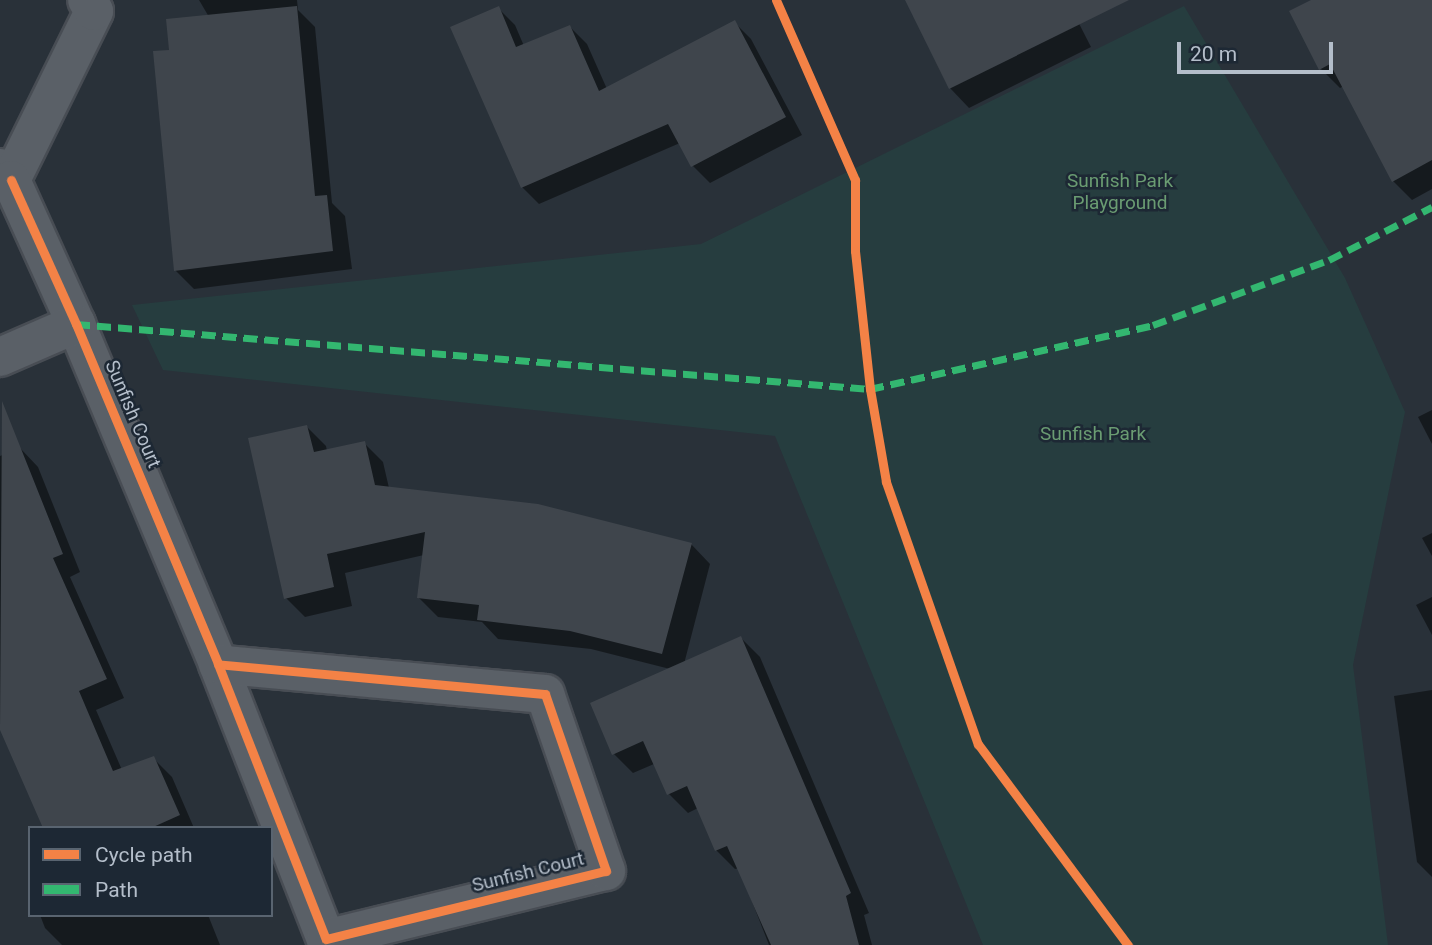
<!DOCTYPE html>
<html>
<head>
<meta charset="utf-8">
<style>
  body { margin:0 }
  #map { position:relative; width:1432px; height:945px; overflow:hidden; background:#293139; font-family:Roboto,sans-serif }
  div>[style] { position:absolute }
  .green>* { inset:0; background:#263d3f }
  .shadow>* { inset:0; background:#0007 }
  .building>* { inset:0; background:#3f454c }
  .roads { filter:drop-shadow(2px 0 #484d54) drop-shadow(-2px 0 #484d54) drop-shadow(0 2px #484d54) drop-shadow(0 -2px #484d54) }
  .minor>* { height:38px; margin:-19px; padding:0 19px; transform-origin:19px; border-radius:19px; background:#5a6067 }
  .quiet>* { height:7px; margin-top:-3.5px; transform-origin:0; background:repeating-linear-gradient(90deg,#33b770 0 14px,transparent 0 21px) }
  .cycleway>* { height:9px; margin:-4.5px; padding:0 4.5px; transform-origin:4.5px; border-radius:4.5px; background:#f48246 }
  span { translate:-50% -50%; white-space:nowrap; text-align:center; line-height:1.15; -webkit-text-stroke:5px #1d2834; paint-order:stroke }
  .park-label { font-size:19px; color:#6a9c72 }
  .street-label { font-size:19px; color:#b4beca }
  .legend { position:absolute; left:28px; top:826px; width:245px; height:91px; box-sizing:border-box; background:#1d2834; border:2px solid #596470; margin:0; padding:9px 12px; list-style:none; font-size:21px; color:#b4beca }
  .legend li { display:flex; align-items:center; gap:14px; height:35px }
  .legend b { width:35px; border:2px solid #596470 }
  .scale { position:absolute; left:1177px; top:42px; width:156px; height:32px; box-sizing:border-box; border:4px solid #b4beca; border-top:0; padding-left:9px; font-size:21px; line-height:24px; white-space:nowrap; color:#b4beca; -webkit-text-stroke:5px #1d2834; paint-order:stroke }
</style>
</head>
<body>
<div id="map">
  <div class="green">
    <div style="clip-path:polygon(1184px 6px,1345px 278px,1405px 412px,1353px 665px,1388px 945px,983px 945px,775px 436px,163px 370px,132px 305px,701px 244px)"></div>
  </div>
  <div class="shadow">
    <div style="clip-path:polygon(199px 0,297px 0,298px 10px,315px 27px,332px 203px,345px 216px,352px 269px,194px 289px,175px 270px,171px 52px,209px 17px)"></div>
    <div style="clip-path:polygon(907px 0,1067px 0,1091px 47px,969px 108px,950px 88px)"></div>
    <div style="clip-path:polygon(1314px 0,1432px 0,1432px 189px,1412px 200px,1393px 181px,1344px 86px,1340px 88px,1321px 69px)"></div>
    <div style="clip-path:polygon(498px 8px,515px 25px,524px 46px,570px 27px,587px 44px,607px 89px,734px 22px,751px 39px,802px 135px,710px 183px,693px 166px,680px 143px,539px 204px,522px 187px)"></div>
    <div style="clip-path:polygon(1432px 410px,1432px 444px,1418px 417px)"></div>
    <div style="clip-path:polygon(306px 426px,326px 446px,327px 451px,364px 443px,383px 462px,389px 488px,691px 544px,710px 564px,684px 664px,741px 638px,760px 657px,869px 913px,864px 915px,872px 945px,769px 945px,739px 868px,735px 869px,716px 850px,698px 808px,688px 813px,669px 794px,654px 764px,633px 773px,614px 754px,670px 669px,591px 649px,498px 639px,482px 622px,438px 617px,419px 598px,424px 555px,345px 573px,352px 606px,305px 617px,286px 598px)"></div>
    <div style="clip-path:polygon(20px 448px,38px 467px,80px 572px,70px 577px,124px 698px,96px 710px,122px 770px,153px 758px,172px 777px,194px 828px,45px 828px,0 728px,0 456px)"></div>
    <div style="clip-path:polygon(1432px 533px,1432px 556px,1422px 538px)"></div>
    <div style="clip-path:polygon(1432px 597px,1432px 635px,1416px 605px)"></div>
    <div style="clip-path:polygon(1432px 690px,1432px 877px,1417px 862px,1394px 696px)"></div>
    <div style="clip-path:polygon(40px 915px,208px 915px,220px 945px,62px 945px,45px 928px)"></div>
  </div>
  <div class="building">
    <div style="clip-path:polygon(905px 0,1129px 0,949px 89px)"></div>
    <div style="clip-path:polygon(1311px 0,1432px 0,1432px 160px,1392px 182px,1330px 64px,1319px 70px,1289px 11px)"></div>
    <div style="clip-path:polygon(297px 6px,315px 196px,327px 195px,333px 251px,174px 271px,153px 51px,169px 50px,166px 19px)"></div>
    <div style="clip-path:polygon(499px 6px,516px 47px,570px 25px,599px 91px,735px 20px,786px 117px,691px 167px,668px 124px,521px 188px,450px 27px)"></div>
    <div style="clip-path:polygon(2px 401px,63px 554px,53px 558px,107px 679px,79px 691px,113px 771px,154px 756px,180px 815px,151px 828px,43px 828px,0 730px)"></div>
    <div style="clip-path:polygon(307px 425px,314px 452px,365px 441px,375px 485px,538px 504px,692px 543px,662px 654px,570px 631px,477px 620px,479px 605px,417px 598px,425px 532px,327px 554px,334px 587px,284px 599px,248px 438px)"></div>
    <div style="clip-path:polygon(741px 636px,851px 893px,846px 896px,859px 945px,771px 945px,727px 846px,715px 851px,687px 786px,667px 795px,643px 741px,612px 755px,590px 703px)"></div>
  </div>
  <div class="roads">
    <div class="minor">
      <div style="left:0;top:168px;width:16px;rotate:47deg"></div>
      <div style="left:11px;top:180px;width:188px;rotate:-63.8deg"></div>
      <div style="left:94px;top:11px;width:13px;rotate:-122deg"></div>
      <div style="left:11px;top:180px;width:158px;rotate:65.7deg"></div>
      <div style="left:76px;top:324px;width:368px;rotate:67.3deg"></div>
      <div style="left:218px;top:664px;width:295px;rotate:68.6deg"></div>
      <div style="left:326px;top:939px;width:288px;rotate:-13.7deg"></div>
      <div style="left:606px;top:871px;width:187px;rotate:-109deg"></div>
      <div style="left:545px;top:694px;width:328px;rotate:-174.8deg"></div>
      <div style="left:0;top:357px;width:83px;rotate:-23.5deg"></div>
    </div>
  </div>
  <div class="quiet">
    <div style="left:76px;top:324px;width:797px;rotate:4.68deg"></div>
    <div style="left:870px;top:389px;width:290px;rotate:-12.7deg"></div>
    <div style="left:1153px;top:325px;width:188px;rotate:-20.3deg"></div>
    <div style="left:1329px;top:260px;width:116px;rotate:-27.2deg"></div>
  </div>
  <div class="cycleway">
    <div style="left:776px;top:0;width:197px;rotate:66.3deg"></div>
    <div style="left:855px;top:180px;width:71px;rotate:90deg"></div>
    <div style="left:855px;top:251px;width:139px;rotate:83.8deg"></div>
    <div style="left:870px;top:389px;width:94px;rotate:80.2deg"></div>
    <div style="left:886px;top:482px;width:278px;rotate:70.7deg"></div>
    <div style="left:978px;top:744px;width:251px;rotate:53.3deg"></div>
    <div style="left:11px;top:180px;width:158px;rotate:65.7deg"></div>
    <div style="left:76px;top:324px;width:368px;rotate:67.3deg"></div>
    <div style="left:218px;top:664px;width:295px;rotate:68.6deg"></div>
    <div style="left:326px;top:939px;width:288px;rotate:-13.7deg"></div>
    <div style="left:606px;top:871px;width:187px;rotate:-109deg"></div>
    <div style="left:545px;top:694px;width:328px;rotate:-174.8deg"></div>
  </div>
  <div class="park-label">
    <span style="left:1120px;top:192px">Sunfish Park<br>Playground</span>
    <span style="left:1093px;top:434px">Sunfish Park</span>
  </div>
  <div class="street-label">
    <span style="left:133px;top:414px;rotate:67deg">Sunfish Court</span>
    <span style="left:528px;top:872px;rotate:-14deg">Sunfish Court</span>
  </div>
  <ul class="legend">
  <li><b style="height:9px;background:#f48246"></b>Cycle path</li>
  <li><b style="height:9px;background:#33b770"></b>Path</li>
  </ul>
  <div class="scale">20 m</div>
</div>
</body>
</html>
